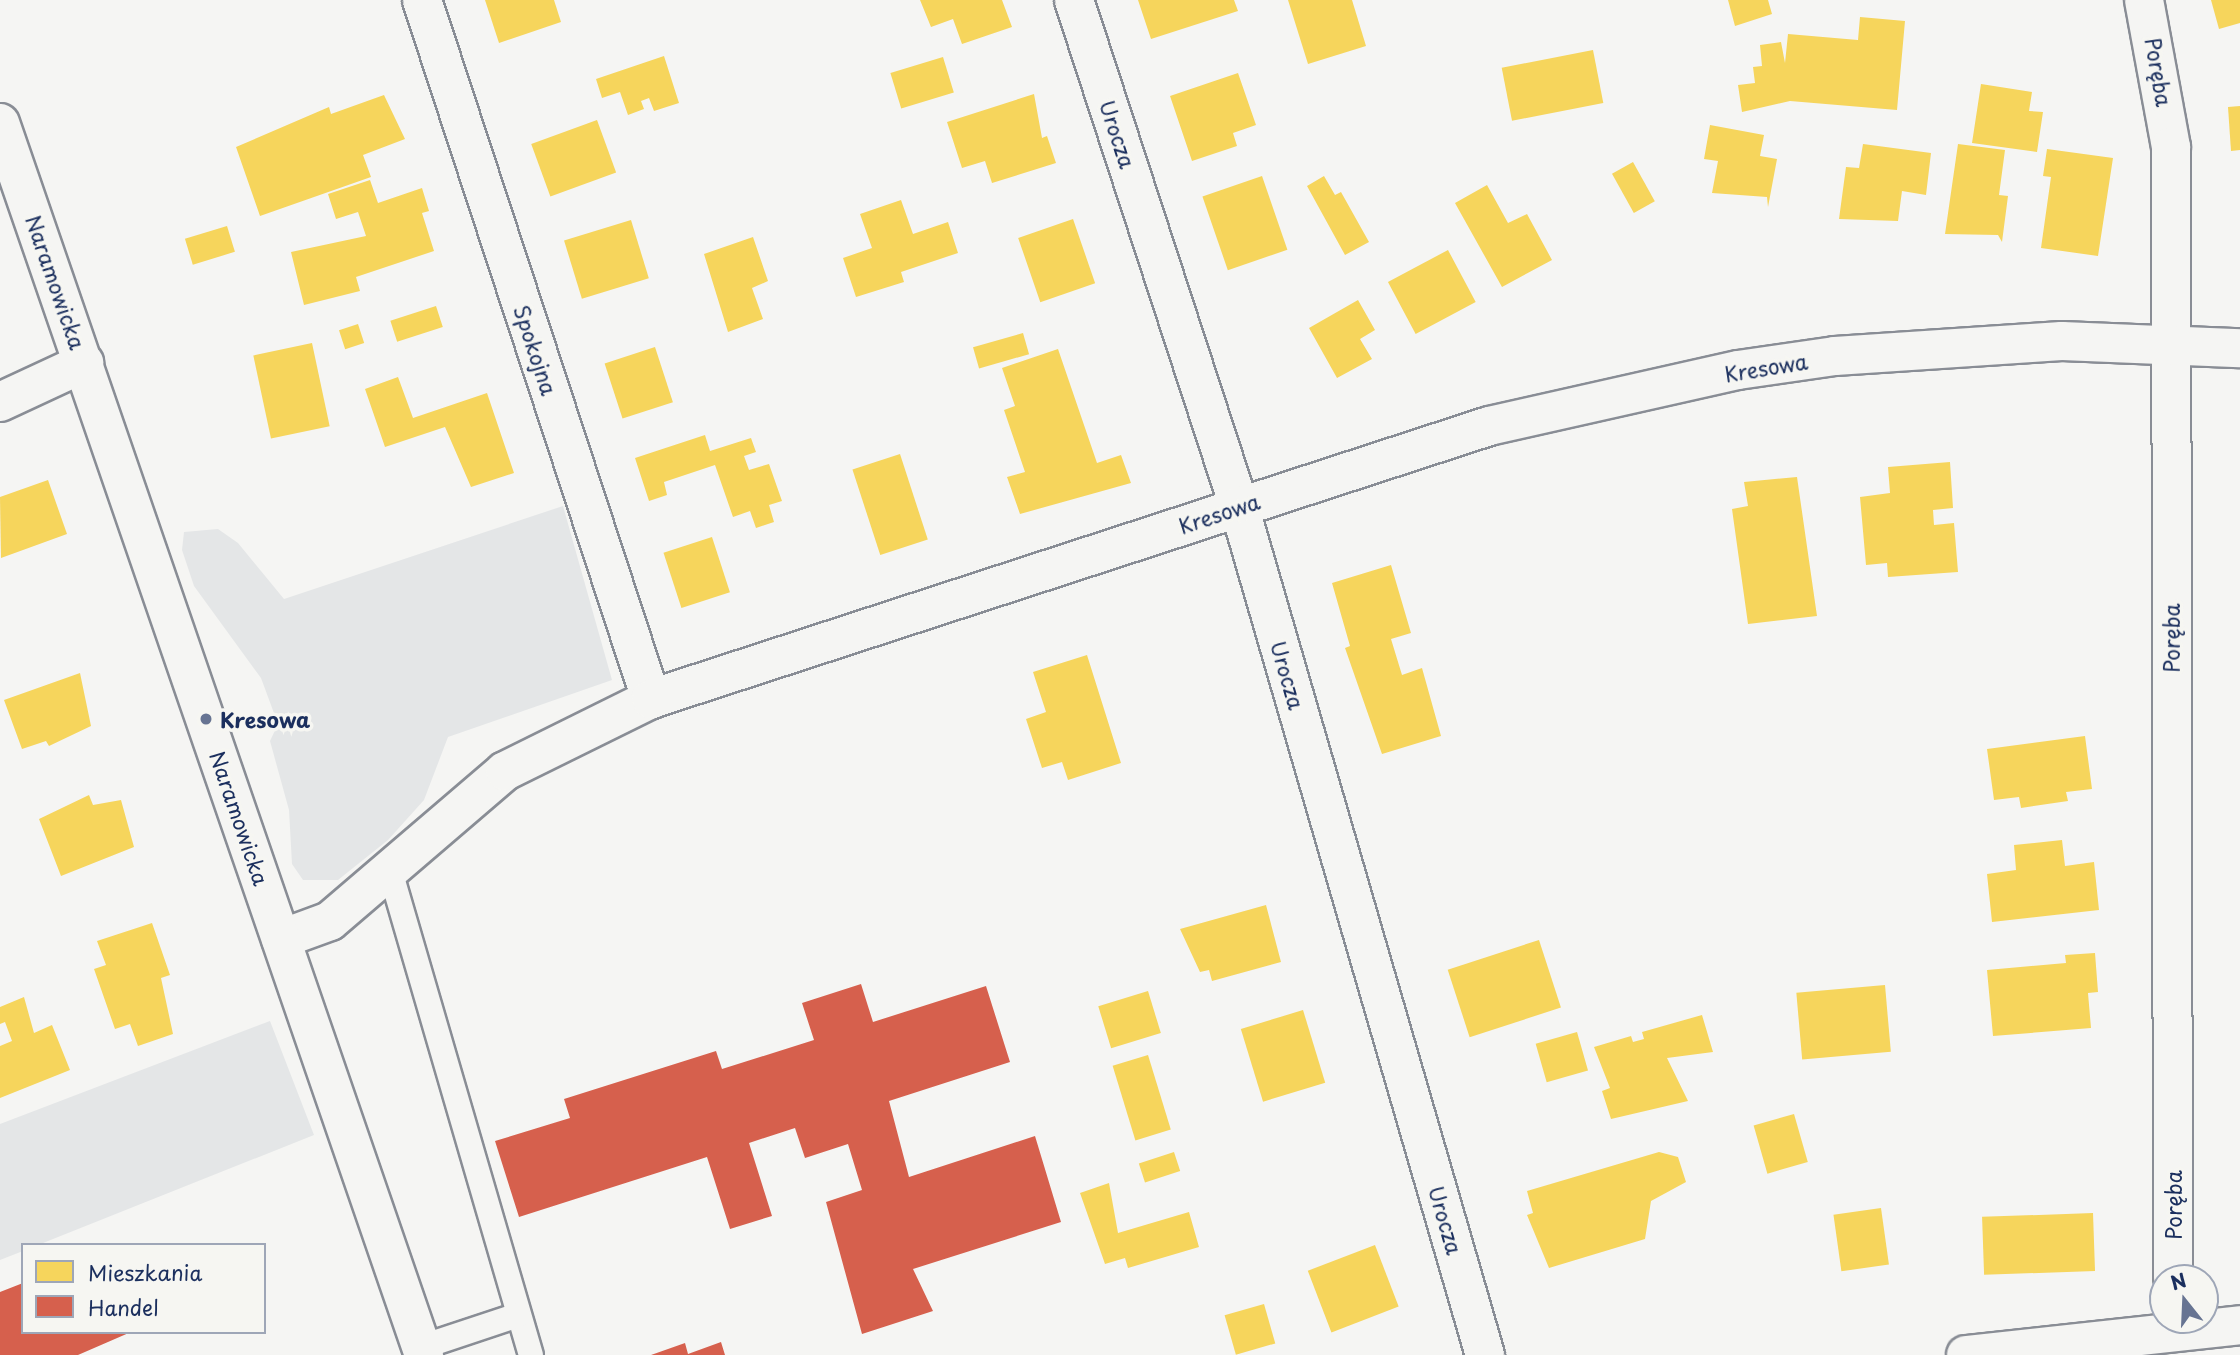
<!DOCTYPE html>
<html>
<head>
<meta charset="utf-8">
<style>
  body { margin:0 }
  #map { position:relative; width:2240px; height:1355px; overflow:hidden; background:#f5f5f3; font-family:"Playpen Sans",sans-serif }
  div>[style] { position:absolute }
  .green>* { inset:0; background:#e4e6e7 }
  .homes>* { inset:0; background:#f6d55c; transform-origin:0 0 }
  .shops>* { inset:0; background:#d6604d }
  .roads { filter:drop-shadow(2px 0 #898d95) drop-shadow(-2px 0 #898d95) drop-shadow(0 2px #898d95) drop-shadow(0 -2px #898d95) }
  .lane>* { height:24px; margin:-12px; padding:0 12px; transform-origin:12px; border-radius:12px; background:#f5f5f3 }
  .street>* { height:38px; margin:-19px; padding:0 19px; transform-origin:19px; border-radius:19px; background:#f5f5f3 }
  .secondary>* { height:38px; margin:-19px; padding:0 19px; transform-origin:19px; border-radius:19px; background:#f5f5f3 }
  .dots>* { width:19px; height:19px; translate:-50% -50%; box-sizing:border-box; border:4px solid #f6f6f2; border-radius:50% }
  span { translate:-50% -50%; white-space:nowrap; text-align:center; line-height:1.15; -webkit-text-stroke:7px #f6f6f2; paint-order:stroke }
  .street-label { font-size:21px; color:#1b2f5e }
  .poi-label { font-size:21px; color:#1b2f5e; font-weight:700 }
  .left { translate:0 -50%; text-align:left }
  .legend { position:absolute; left:21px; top:1243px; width:245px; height:91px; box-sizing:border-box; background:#f6f6f2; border:2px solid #9ea6b7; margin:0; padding:9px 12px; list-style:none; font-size:21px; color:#1b2f5e }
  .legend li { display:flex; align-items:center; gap:14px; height:35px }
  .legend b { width:35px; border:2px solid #9ea6b7 }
  .north { position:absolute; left:2149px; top:1264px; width:70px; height:70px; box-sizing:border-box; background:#f6f6f2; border:2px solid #9ea6b7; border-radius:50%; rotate:342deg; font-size:19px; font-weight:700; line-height:28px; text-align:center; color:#1b2f5e }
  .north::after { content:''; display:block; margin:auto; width:24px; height:32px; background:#677492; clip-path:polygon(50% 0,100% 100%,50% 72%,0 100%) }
</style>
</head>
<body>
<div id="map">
  <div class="green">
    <div style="clip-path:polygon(563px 506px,612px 680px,448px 737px,424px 800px,388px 840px,338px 880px,303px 880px,292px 864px,289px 810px,270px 741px,278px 724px,261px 678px,194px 586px,182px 550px,184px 532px,218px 529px,238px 543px,284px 599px)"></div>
    <div style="clip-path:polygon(270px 1021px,314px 1135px,38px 1245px,23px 1245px,23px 1251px,0 1260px,0 1124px)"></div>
  </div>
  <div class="homes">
    <div style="clip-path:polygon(485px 0,554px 0,561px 22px,499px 43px)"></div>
    <div style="clip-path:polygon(920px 0,1002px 0,1012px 27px,962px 44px,953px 19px,931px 27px)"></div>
    <div style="clip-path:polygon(1138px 0,1234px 0,1238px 11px,1151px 39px)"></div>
    <div style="clip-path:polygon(1288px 0,1352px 0,1366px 46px,1308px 64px)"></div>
    <div style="clip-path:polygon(1728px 0,1768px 0,1772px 14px,1735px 26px)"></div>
    <div style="clip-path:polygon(2211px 0,2240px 0,2240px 23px,2219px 29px)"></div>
    <div style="clip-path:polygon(1860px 17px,1905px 21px,1897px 110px,1790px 101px,1742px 112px,1738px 85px,1755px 83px,1753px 67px,1762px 66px,1760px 45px,1781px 42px,1785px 63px,1788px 34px,1858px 40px)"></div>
    <div style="left:1593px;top:50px;width:54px;height:93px;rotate:79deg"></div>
    <div style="clip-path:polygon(664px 56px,679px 103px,654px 111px,649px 98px,641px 101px,644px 109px,628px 115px,620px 92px,602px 98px,596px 79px)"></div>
    <div style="left:943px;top:57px;width:37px;height:55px;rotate:73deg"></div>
    <div style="clip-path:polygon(1238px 73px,1256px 125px,1233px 133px,1237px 146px,1192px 161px,1170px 96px)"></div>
    <div style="clip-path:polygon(1981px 84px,2032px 92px,2029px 111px,2043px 112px,2037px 152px,1972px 143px)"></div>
    <div style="clip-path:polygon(1034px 94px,1042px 138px,1047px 136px,1056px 163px,992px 183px,985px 161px,962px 168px,947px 122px)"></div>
    <div style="clip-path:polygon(384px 95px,405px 139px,363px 155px,371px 177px,260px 216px,236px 147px,329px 107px,331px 114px)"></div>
    <div style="clip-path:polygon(2240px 106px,2240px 150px,2231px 151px,2228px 107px)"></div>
    <div style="left:597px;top:120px;width:56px;height:70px;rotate:70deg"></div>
    <div style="clip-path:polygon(1710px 125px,1764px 135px,1760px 156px,1777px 159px,1768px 207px,1767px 197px,1712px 193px,1718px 161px,1704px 159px)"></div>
    <div style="clip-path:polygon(1863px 144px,1931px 153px,1926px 195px,1902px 191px,1898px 221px,1839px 219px,1846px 167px,1859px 168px)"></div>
    <div style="clip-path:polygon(1958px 144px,2005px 150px,1999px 195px,2008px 196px,2002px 242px,1998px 235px,1945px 234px)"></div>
    <div style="clip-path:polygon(2047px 149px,2113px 158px,2098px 256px,2041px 248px,2051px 177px,2043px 176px)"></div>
    <div style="left:1633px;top:162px;width:45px;height:24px;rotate:61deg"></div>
    <div style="left:1262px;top:176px;width:78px;height:63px;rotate:71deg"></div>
    <div style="clip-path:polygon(1324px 176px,1335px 195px,1341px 192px,1369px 242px,1345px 255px,1307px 186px)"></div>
    <div style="clip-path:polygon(370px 180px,378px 203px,422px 188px,429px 211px,422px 213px,434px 251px,356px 277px,360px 291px,304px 305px,291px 252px,366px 236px,358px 212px,336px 219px,328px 194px)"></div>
    <div style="clip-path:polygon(1487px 185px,1508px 223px,1527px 214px,1552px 260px,1502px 287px,1455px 203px)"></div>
    <div style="clip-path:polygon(901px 200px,913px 234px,948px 222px,958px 253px,901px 272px,904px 282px,856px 297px,843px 258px,872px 248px,860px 214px)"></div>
    <div style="left:1073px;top:219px;width:68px;height:58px;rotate:71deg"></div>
    <div style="left:631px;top:220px;width:61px;height:70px;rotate:73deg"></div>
    <div style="left:227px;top:226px;width:27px;height:44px;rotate:73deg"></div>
    <div style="clip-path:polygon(753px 237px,768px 281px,752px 288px,763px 319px,728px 332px,704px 254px)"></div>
    <div style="left:1448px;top:250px;width:59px;height:68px;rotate:62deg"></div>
    <div style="clip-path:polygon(1358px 300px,1375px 330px,1360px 339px,1372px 359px,1337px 378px,1309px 328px)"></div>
    <div style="left:436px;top:306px;width:22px;height:48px;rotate:72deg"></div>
    <div style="left:358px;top:324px;width:20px;height:20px;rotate:72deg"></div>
    <div style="left:1023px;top:333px;width:22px;height:52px;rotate:74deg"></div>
    <div style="left:312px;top:343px;width:85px;height:60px;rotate:78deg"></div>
    <div style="left:655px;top:347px;width:58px;height:53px;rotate:72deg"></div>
    <div style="clip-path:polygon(1058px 349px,1097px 463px,1121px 455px,1131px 483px,1020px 514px,1007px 477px,1025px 472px,1004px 410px,1015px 406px,1002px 368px)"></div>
    <div style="clip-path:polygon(398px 377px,413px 418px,487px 393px,514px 473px,471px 487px,445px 427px,385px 447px,365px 389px)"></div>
    <div style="clip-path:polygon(705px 435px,710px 451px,751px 438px,756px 452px,744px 456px,749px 470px,769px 464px,782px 501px,769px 505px,774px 522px,756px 528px,750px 511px,733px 517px,715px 465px,664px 482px,667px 495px,649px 501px,635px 458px)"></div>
    <div style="left:900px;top:454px;width:90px;height:50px;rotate:72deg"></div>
    <div style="clip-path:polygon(1950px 462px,1953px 508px,1933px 510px,1934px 525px,1954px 523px,1958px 572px,1888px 577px,1887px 563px,1866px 565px,1860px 497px,1890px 493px,1888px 467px)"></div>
    <div style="clip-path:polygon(1797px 477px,1817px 616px,1748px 624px,1732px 509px,1748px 506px,1744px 482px)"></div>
    <div style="clip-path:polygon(48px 480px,67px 534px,1px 558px,0 497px)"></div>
    <div style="left:712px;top:537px;width:58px;height:51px;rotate:72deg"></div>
    <div style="clip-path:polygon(1391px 565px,1411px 633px,1391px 639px,1402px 675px,1422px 668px,1441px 736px,1382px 754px,1345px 648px,1350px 646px,1332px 583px)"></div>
    <div style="clip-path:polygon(1087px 655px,1121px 763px,1068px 780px,1062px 762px,1042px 768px,1026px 719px,1046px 712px,1033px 672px)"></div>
    <div style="clip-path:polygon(80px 673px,91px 726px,49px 746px,46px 741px,22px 749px,4px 700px)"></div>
    <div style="clip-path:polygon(2085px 736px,2092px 789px,2066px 792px,2068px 801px,2021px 808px,2019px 797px,1994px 800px,1987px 749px)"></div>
    <div style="clip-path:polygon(89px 795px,93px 805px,121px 800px,134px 847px,61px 876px,39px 819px)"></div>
    <div style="clip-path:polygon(2062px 840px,2065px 866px,2094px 862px,2099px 910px,1992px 922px,1987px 874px,2016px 870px,2014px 845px)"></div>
    <div style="clip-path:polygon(1266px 905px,1281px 962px,1212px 981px,1209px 970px,1200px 972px,1180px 929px)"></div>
    <div style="clip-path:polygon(152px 923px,170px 975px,161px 978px,173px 1034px,138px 1046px,130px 1024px,115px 1029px,94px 969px,106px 965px,97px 941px)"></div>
    <div style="left:1539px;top:940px;width:71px;height:96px;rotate:72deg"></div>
    <div style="clip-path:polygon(2095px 953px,2098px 992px,2088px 993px,2091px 1028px,1993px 1036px,1987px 970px,2066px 963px,2065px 955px)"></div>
    <div style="left:1885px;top:985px;width:67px;height:89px;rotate:85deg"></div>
    <div style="left:1148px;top:991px;width:44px;height:52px;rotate:73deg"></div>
    <div style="clip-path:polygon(24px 997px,34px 1033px,52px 1025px,70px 1070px,0 1098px,0 1046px,12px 1041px,5px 1022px,0 1024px,0 1007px)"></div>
    <div style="left:1303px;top:1010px;width:76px;height:65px;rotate:73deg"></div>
    <div style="clip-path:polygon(1702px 1015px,1713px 1052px,1667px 1058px,1688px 1101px,1611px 1119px,1602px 1091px,1610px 1088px,1594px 1047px,1631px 1036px,1633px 1042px,1644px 1039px,1642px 1032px)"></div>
    <div style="left:1577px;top:1032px;width:40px;height:43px;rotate:74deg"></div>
    <div style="left:1148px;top:1055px;width:78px;height:37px;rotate:73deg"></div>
    <div style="left:1794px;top:1114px;width:50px;height:42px;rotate:74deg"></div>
    <div style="left:1174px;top:1152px;width:20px;height:37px;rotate:72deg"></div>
    <div style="clip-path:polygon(1659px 1152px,1678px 1157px,1686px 1182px,1651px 1201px,1645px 1239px,1549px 1268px,1527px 1215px,1533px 1213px,1527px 1191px)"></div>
    <div style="clip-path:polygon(1109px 1183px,1118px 1233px,1189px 1212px,1199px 1247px,1128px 1268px,1125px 1258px,1105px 1264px,1080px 1193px)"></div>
    <div style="left:1881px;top:1208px;width:57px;height:48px;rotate:82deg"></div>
    <div style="left:2093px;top:1213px;width:58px;height:111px;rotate:88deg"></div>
    <div style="left:1375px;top:1245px;width:66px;height:72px;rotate:69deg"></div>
    <div style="left:1264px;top:1304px;width:41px;height:41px;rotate:74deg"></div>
  </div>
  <div class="shops">
    <div style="clip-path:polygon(861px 984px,873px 1022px,986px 986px,1010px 1062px,889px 1101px,909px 1177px,1035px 1136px,1061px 1222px,913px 1269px,933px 1311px,862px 1334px,826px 1202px,862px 1190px,848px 1144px,805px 1158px,795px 1128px,749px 1143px,772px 1216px,730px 1229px,707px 1157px,519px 1217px,495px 1141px,570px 1118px,564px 1099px,716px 1051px,722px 1069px,814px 1040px,802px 1003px)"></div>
    <div style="clip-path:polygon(23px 1283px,23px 1332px,131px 1332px,78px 1355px,0 1355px,0 1292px)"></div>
    <div style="clip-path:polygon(721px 1342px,725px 1355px,651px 1355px,685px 1343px,688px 1354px)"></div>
  </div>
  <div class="roads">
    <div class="lane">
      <div style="left:389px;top:867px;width:508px;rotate:73.78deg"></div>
      <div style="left:422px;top:1347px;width:101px;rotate:-18.4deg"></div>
    </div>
    <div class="street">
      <div style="left:422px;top:0;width:736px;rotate:71.86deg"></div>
      <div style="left:1074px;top:0;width:532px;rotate:71.94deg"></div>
      <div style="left:1239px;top:506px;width:884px;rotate:73.84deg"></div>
      <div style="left:2144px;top:0;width:149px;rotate:79.6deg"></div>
      <div style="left:2171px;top:147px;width:1131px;rotate:89.9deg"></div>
      <div style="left:281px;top:939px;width:52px;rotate:-20.2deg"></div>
      <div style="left:330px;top:921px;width:230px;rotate:-40.6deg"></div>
      <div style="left:505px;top:771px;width:163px;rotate:-26.3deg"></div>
      <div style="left:651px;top:699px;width:881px;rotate:-18.04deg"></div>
      <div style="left:1489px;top:426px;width:255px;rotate:-12.7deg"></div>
      <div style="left:1738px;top:370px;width:98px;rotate:-8.2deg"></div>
      <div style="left:1835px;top:356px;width:227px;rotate:-3.8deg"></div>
      <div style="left:2062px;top:341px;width:178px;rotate:2.3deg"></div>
      <div style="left:1966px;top:1355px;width:276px;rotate:-6.2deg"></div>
    </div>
    <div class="secondary">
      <div style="left:0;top:123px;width:1303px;rotate:71.01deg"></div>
      <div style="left:0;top:402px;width:93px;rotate:-24.9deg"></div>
    </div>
  </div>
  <div class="dots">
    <div style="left:206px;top:719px;background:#677492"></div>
  </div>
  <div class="street-label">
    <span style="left:2159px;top:72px;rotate:80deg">Poręba</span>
    <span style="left:1118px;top:134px;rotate:72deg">Urocza</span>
    <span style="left:56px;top:282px;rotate:71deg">Naramowicka</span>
    <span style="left:536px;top:350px;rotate:72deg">Spokojna</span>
    <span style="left:1766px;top:367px;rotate:-9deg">Kresowa</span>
    <span style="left:1219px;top:513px;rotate:-18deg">Kresowa</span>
    <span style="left:2171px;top:638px;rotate:-90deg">Poręba</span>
    <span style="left:1288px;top:675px;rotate:74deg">Urocza</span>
    <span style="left:240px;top:818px;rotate:71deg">Naramowicka</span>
    <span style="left:2173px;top:1205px;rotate:-90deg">Poręba</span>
    <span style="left:1446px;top:1220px;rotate:74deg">Urocza</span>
  </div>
  <div class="poi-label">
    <span class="left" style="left:220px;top:719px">Kresowa</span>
  </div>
  <ul class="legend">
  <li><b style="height:19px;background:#f6d55c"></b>Mieszkania</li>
  <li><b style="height:19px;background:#d6604d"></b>Handel</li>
  </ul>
  <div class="north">N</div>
</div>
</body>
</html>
